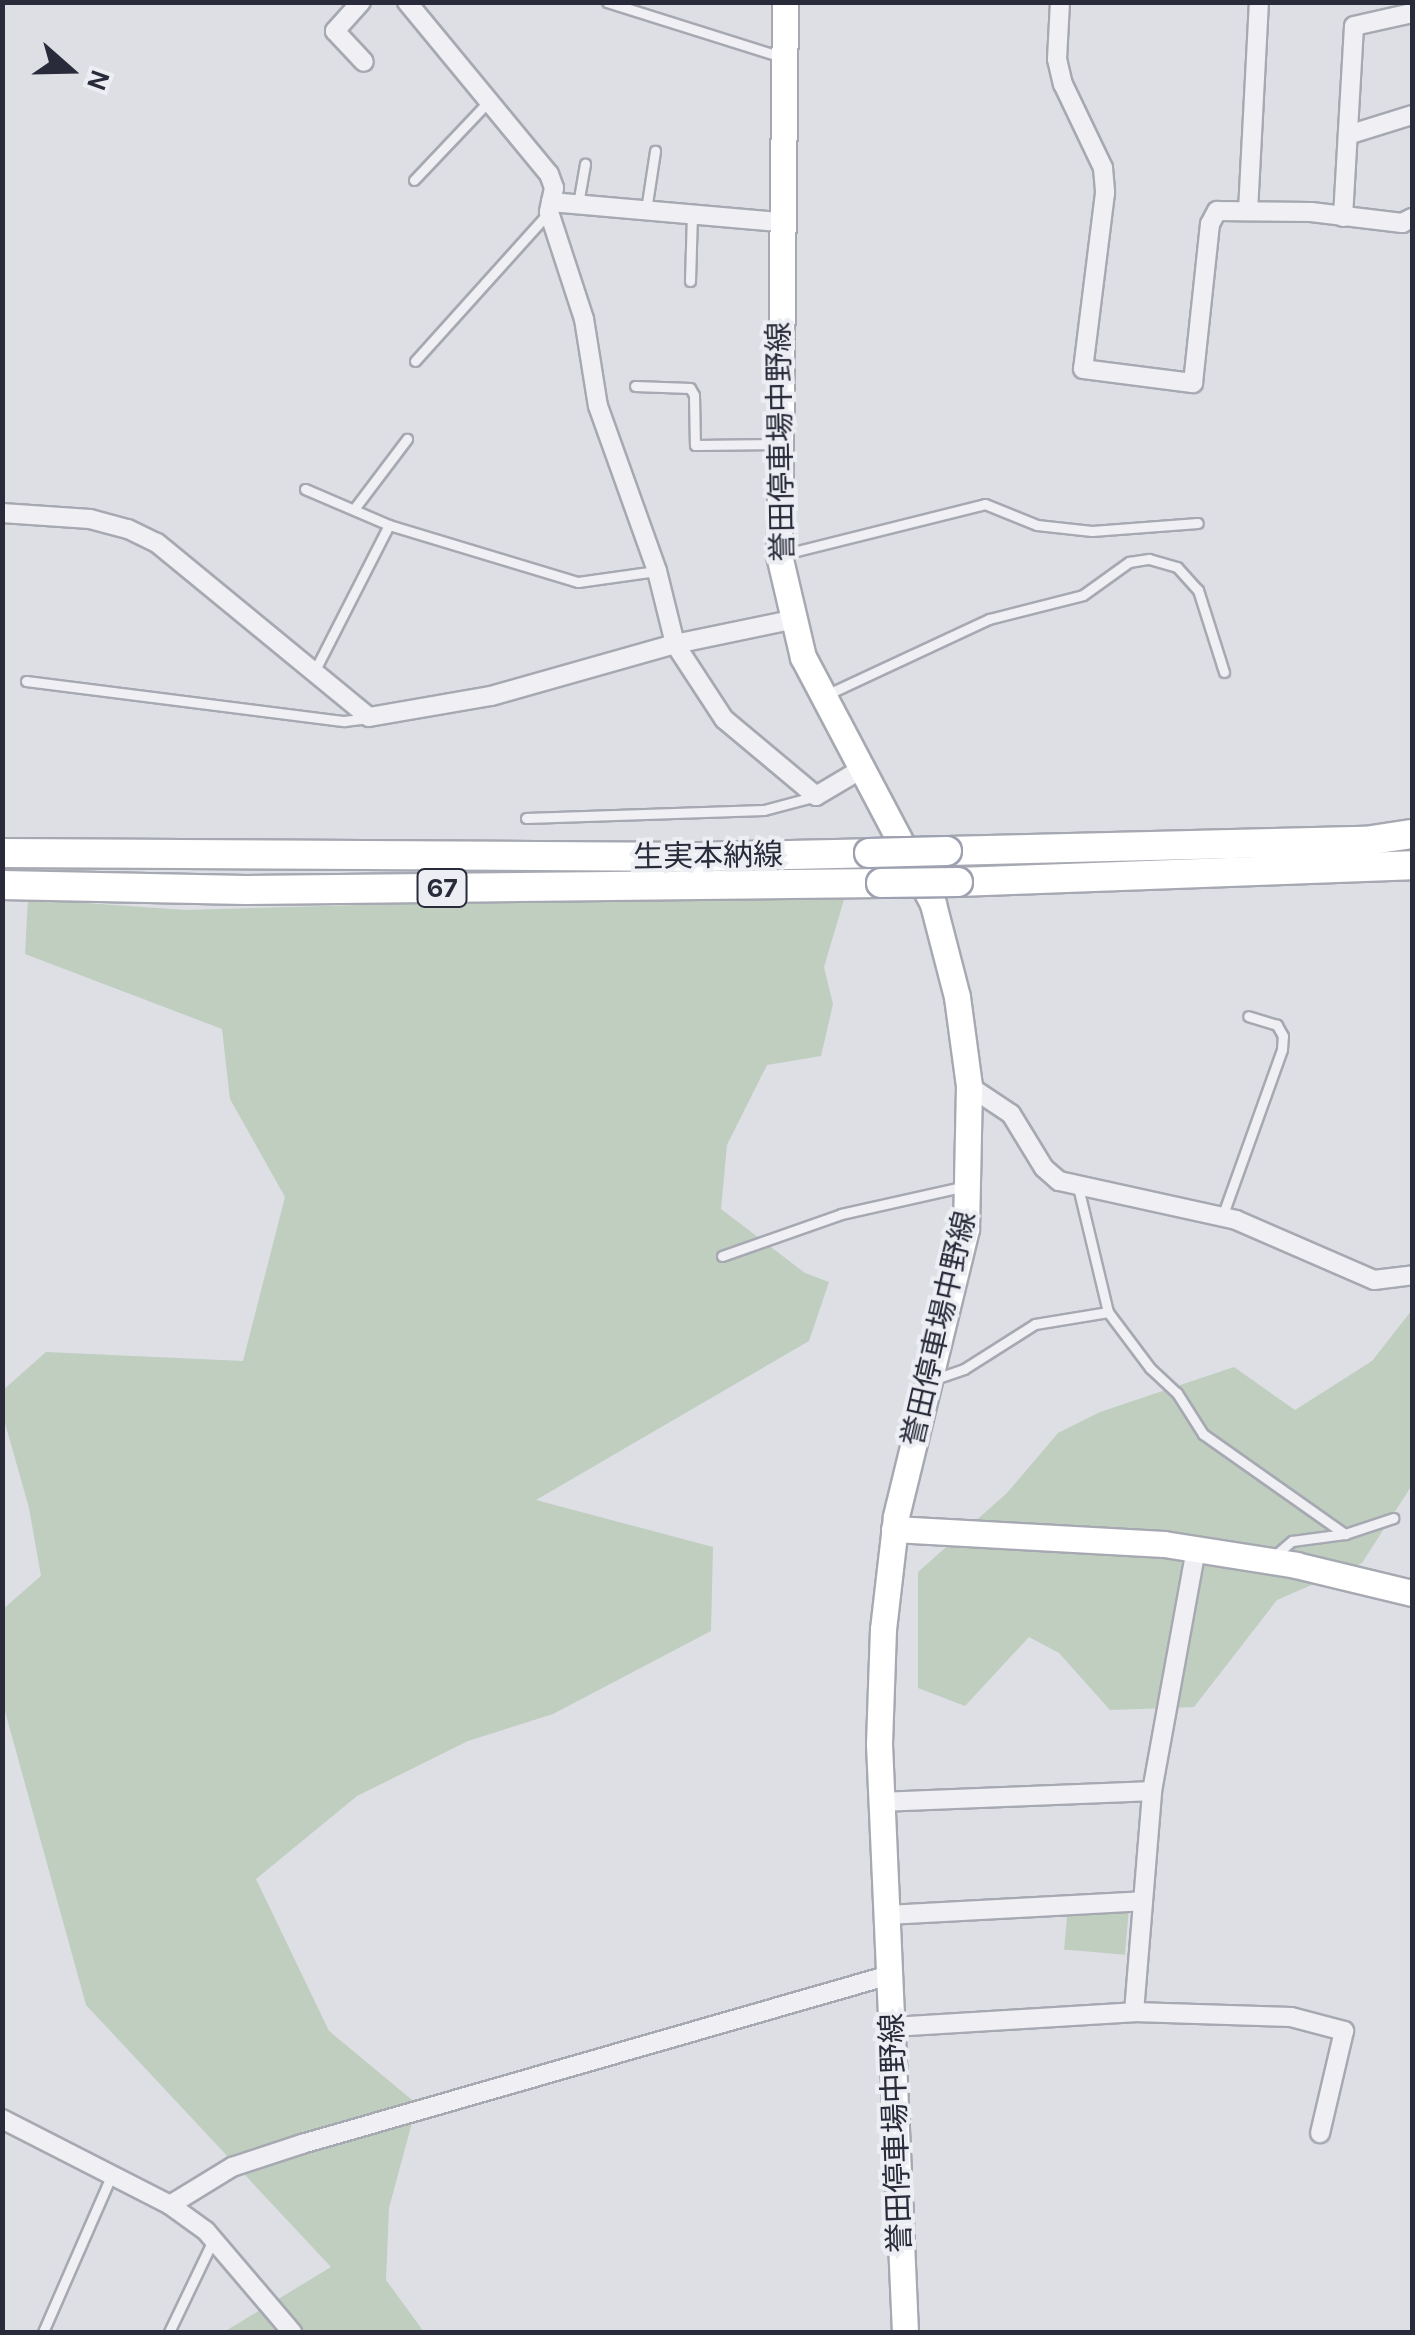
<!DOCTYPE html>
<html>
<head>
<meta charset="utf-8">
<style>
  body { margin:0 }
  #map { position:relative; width:1415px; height:2335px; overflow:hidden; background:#dddfe5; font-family:Karla,"Noto Sans JP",sans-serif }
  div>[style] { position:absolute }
  .green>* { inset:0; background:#bfcebf; transform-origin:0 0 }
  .roads { filter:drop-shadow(2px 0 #a7a9b2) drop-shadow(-2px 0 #a7a9b2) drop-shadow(0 2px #a7a9b2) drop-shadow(0 -2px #a7a9b2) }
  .lane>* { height:9px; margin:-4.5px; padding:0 4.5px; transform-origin:4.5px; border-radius:4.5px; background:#f0f0f4 }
  .street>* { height:18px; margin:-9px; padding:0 9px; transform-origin:9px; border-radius:9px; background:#f0f0f4 }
  .secondary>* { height:25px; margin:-12.5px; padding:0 12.5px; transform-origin:12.5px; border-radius:12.5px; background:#fff }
  .primary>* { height:28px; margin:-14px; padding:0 14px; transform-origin:14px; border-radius:14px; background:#fff }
  .bridges { filter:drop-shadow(2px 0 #9ea1b0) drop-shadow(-2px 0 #9ea1b0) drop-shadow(0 2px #9ea1b0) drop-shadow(0 -2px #9ea1b0) }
  .primary-bridge>* { height:28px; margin:-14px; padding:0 14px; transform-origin:14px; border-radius:14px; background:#fff }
  span { translate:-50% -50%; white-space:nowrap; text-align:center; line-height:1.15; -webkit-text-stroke:8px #edeef3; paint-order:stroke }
  .shield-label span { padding:2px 8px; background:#edeef3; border:2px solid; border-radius:8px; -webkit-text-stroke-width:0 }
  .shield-label { font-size:28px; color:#292b3a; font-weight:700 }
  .street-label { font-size:30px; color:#292b3a }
  .frame { position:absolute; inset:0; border:5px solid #292b3a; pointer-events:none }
  .north { position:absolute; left:20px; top:20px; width:100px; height:100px; -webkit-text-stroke:8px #edeef3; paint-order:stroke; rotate:110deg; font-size:28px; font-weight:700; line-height:40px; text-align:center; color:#292b3a }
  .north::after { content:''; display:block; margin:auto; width:35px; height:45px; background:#292b3a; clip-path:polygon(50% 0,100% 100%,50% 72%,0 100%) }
</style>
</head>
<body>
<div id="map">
  <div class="green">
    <div style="clip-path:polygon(816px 847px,851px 876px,824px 967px,833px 1004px,821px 1056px,767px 1065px,727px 1145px,721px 1209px,805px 1273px,829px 1282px,809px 1341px,536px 1500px,713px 1547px,711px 1631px,553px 1714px,468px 1741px,357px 1796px,256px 1879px,329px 2031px,417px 2104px,389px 2208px,386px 2280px,424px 2332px,224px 2332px,331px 2267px,86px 2005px,3px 1704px,3px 1609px,41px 1576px,29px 1508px,3px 1416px,2px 1391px,46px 1352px,243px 1361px,285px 1197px,230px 1099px,222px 1029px,25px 954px,28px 899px,186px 910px,642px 897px,720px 852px)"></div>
    <div style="clip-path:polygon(1412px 1310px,1412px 1485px,1362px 1563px,1277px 1600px,1194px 1707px,1110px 1710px,1059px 1653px,1029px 1637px,965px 1706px,918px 1688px,918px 1572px,1007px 1493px,1058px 1433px,1100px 1412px,1234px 1367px,1295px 1410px,1372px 1361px)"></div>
    <div style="left:1129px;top:1908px;width:47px;height:61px;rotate:95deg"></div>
  </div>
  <div class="roads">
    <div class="lane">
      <div style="left:607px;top:2px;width:182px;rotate:17.5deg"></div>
      <div style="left:414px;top:180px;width:108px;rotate:-46.5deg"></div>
      <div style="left:578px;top:204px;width:41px;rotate:-80.1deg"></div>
      <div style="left:646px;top:210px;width:60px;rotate:-81.3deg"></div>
      <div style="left:690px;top:281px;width:67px;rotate:-88.3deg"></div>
      <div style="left:415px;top:361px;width:200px;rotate:-48deg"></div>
      <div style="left:635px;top:386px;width:55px;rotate:2.1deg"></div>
      <div style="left:690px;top:388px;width:8px;rotate:60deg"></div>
      <div style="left:694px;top:395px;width:50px;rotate:88.9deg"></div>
      <div style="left:695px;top:445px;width:82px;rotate:-0.7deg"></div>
      <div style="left:305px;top:489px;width:91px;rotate:23.2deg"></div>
      <div style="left:389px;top:525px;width:197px;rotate:16.8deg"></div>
      <div style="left:578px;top:582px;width:79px;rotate:-8deg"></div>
      <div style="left:354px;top:509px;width:88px;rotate:-52.9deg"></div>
      <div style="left:781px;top:555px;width:210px;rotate:-14deg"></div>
      <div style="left:985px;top:504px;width:56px;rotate:22deg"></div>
      <div style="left:1037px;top:525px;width:55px;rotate:6.2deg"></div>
      <div style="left:1092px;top:531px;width:106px;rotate:-4.3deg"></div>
      <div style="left:314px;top:672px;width:165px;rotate:-63deg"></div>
      <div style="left:26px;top:681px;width:321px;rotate:7.2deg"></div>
      <div style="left:344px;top:721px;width:23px;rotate:-7deg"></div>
      <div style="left:826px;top:695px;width:180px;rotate:-25deg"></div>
      <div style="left:989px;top:619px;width:97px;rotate:-14.3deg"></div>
      <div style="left:1083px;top:595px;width:57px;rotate:-35.7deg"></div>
      <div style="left:1129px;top:562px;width:20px;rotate:-9deg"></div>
      <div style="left:1149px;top:559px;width:29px;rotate:16deg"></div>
      <div style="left:1177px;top:567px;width:31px;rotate:48deg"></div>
      <div style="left:1198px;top:590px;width:86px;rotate:72.4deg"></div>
      <div style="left:526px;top:818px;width:238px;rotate:-1.9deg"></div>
      <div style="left:764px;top:810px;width:51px;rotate:-14.9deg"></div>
      <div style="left:1078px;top:1187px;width:129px;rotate:76.5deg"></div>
      <div style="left:1108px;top:1312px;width:70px;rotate:53.1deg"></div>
      <div style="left:1150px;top:1368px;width:37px;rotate:43deg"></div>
      <div style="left:1177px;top:1393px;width:49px;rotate:57.6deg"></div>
      <div style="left:1203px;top:1434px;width:174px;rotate:35.2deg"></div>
      <div style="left:1222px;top:1217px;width:178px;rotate:-70.3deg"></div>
      <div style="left:1282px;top:1049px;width:13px;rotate:-86deg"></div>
      <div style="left:1283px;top:1036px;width:13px;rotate:-119deg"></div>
      <div style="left:1277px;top:1025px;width:30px;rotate:-163deg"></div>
      <div style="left:722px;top:1256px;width:126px;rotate:-19.4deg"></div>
      <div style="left:841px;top:1214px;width:124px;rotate:-12.6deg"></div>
      <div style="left:932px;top:1380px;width:34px;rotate:-19deg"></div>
      <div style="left:964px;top:1369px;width:84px;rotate:-32.4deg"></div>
      <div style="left:1035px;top:1324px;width:74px;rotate:-9.3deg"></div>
      <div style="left:1271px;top:1559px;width:28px;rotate:-41deg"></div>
      <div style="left:1292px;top:1541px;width:53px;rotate:-7.5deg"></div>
      <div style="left:1345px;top:1534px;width:51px;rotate:-18.4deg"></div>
      <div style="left:43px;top:2332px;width:172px;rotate:-66.4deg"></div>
      <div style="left:169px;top:2332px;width:102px;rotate:-64.4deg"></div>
    </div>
    <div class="street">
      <div style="left:361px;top:2px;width:39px;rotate:132deg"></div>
      <div style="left:335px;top:31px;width:42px;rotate:46.9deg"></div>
      <div style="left:407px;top:2px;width:223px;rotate:50.5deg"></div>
      <div style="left:549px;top:174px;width:15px;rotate:70deg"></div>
      <div style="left:554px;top:188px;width:25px;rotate:102deg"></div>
      <div style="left:549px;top:212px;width:113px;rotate:71.9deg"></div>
      <div style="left:584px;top:319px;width:88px;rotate:80.9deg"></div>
      <div style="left:598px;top:406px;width:175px;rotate:70.3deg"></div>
      <div style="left:657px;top:571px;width:75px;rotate:76.1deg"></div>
      <div style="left:675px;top:644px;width:90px;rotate:56.8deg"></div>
      <div style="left:724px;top:719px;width:120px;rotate:39.9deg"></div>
      <div style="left:816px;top:796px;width:51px;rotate:-30.6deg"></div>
      <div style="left:1060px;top:2px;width:57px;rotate:93deg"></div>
      <div style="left:1057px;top:59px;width:26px;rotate:77deg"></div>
      <div style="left:1063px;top:84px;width:93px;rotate:64.5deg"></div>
      <div style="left:1103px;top:168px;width:25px;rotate:85deg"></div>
      <div style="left:1105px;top:193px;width:177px;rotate:97.1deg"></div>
      <div style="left:1083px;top:369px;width:111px;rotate:7.3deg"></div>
      <div style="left:1193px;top:383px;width:160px;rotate:-83.9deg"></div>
      <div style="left:1210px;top:224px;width:15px;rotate:-62deg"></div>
      <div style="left:1217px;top:211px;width:94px;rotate:0.6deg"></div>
      <div style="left:1311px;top:212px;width:92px;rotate:6.9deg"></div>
      <div style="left:1402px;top:223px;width:11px;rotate:-27deg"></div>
      <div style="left:1351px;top:134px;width:64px;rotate:-17.3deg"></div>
      <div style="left:551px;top:202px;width:231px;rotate:5deg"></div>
      <div style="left:1248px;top:211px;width:209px;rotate:-87deg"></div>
      <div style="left:1343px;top:217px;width:191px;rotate:-86.7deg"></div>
      <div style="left:1354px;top:26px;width:59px;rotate:-12.6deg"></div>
      <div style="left:2px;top:513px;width:88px;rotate:3.9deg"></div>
      <div style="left:90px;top:519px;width:39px;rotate:15deg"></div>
      <div style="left:128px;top:529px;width:32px;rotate:26deg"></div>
      <div style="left:157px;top:543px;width:274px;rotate:39.4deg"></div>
      <div style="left:369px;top:717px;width:124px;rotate:-9.8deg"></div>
      <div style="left:491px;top:696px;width:191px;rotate:-15.8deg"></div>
      <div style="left:675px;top:644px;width:118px;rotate:-11.7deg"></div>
      <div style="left:969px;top:1086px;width:50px;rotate:33.7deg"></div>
      <div style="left:1011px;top:1114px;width:63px;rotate:58.6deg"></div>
      <div style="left:1044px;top:1168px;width:20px;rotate:41deg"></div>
      <div style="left:1059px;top:1181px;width:181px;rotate:12.4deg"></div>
      <div style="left:1236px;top:1220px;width:150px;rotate:23.5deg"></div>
      <div style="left:1374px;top:1280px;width:38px;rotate:-7deg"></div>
      <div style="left:882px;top:1802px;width:270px;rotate:-2.3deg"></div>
      <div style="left:887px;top:1915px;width:256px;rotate:-3.1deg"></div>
      <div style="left:1134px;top:2012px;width:222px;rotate:-85.3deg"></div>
      <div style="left:1152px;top:1791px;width:245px;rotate:-79.7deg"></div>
      <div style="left:892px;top:2027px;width:242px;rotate:-3.5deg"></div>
      <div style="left:1134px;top:2012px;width:157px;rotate:1.8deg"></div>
      <div style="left:1291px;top:2017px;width:55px;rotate:14.8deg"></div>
      <div style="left:1344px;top:2031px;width:105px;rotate:103.2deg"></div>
      <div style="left:2px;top:2119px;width:189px;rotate:27.1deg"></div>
      <div style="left:170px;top:2205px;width:44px;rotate:35.8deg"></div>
      <div style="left:206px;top:2231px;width:133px;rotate:49.6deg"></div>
      <div style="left:170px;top:2205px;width:73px;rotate:-31.5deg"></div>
      <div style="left:232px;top:2167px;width:74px;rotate:-18.2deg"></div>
      <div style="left:302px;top:2144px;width:612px;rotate:-16.04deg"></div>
    </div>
    <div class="secondary">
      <div style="left:785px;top:2px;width:553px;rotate:90.62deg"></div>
      <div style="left:779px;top:555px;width:105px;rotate:76.8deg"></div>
      <div style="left:803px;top:657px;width:279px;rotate:62.2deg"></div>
      <div style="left:933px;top:904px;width:96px;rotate:75.5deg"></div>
      <div style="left:957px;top:997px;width:90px;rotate:82.3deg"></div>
      <div style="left:969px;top:1086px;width:143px;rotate:91.2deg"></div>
      <div style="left:966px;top:1229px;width:296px;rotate:103.7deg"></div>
      <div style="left:896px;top:1517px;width:113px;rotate:96.6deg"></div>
      <div style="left:883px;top:1629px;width:115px;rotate:92deg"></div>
      <div style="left:879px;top:1744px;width:589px;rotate:87.47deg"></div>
      <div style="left:894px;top:1529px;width:270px;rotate:3.2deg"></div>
      <div style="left:1164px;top:1544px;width:134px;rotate:9deg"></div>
      <div style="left:1296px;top:1565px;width:119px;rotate:13.6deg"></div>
    </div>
    <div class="primary">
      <div style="left:947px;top:851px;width:418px;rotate:-1.4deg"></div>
      <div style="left:1365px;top:841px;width:48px;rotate:-8.5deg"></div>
      <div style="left:2px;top:853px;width:697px;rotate:0.33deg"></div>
      <div style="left:699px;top:857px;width:170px;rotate:-1.3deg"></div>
      <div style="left:958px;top:882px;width:454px;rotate:-2.1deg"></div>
      <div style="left:2px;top:885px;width:244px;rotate:1.2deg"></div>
      <div style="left:246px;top:890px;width:635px;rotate:-0.63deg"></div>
    </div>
  </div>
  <div class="bridges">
    <div class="primary-bridge">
      <div style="left:869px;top:853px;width:78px;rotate:-1.5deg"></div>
      <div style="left:881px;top:883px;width:77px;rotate:-0.7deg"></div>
    </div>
  </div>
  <div class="shield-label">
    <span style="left:442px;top:888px">67</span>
  </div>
  <div class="street-label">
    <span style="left:781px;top:442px;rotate:-91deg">誉田停車場中野線</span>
    <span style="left:708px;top:856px;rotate:-1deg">生実本納線</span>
    <span style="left:939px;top:1329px;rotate:-77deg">誉田停車場中野線</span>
    <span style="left:896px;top:2133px;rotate:-92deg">誉田停車場中野線</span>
  </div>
  <div class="frame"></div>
  <div class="north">N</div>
</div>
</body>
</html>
